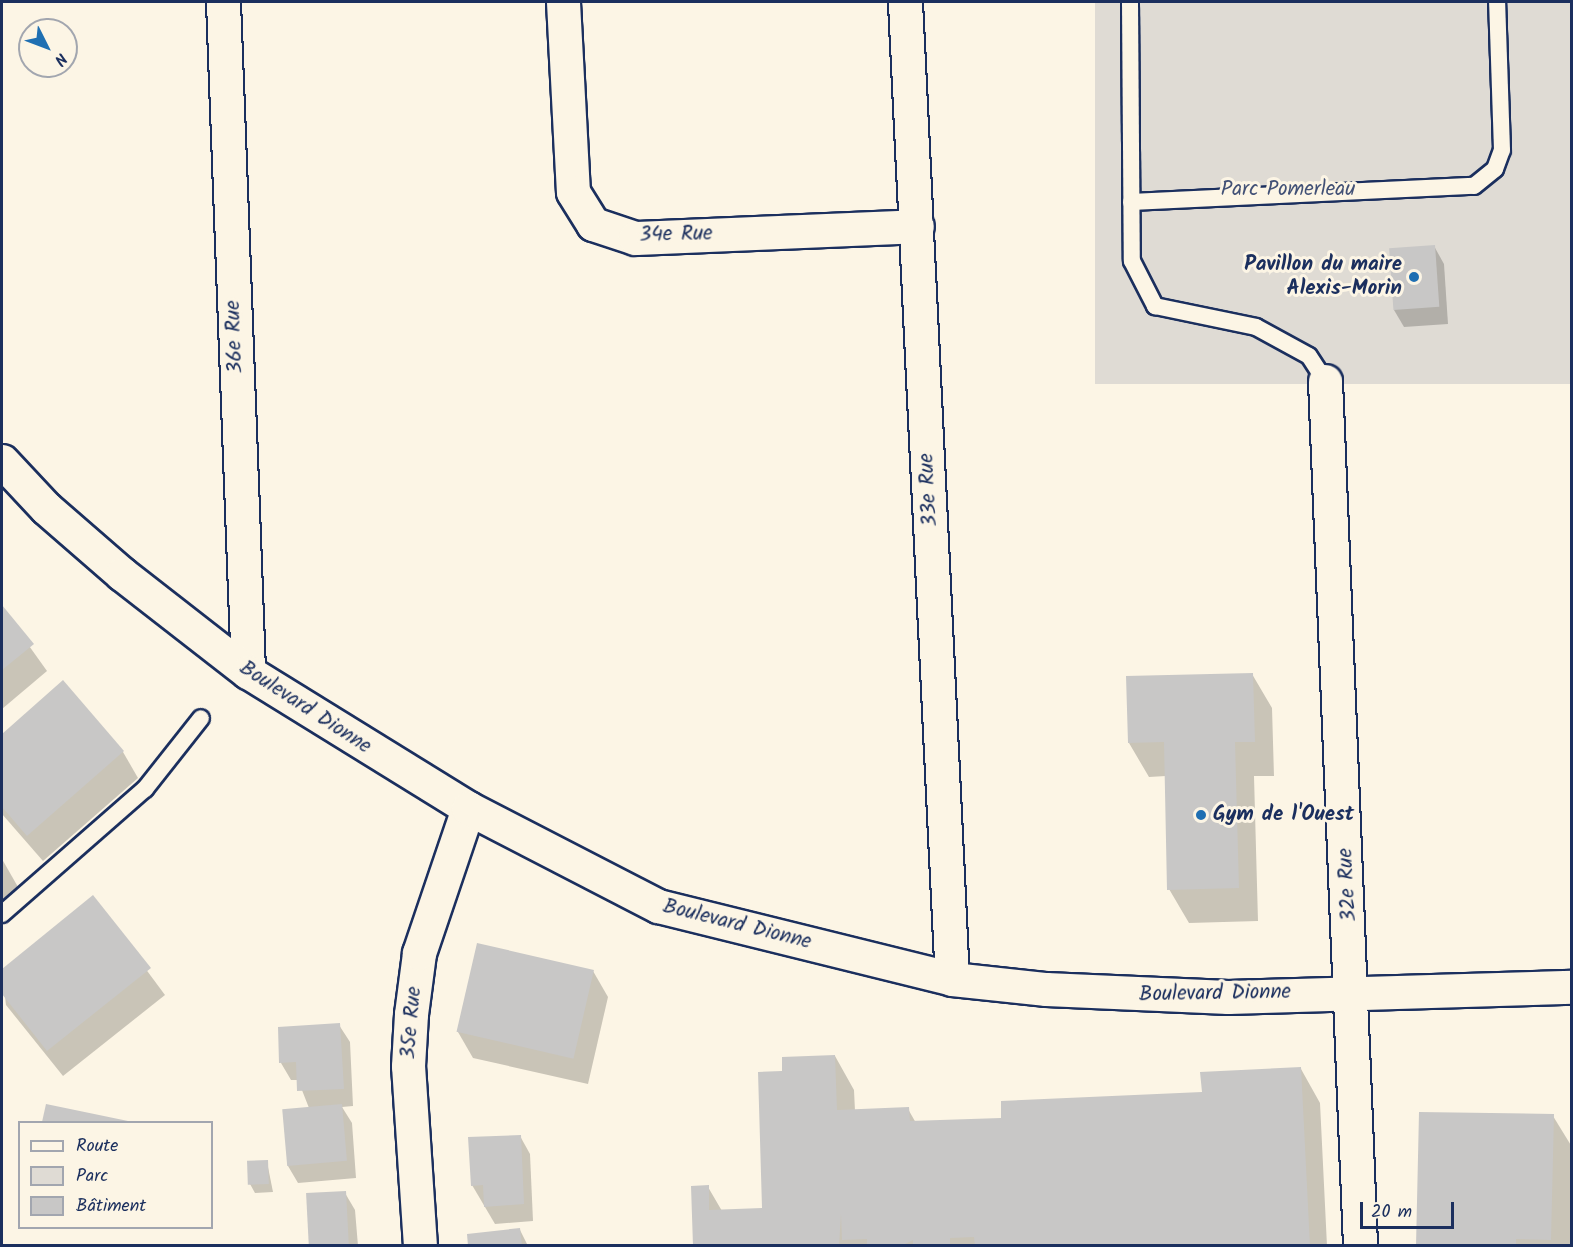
<!DOCTYPE html>
<html>
<head>
<meta charset="utf-8">
<style>
  body { margin:0 }
  #map { position:relative; width:1573px; height:1247px; overflow:hidden; background:#fcf5e5; font-family:Kalam,sans-serif }
  div>[style] { position:absolute }
  .green>* { inset:0; background:#dfdbd4; transform-origin:0 0 }
  .shadow>* { inset:0; background:#0003 }
  .building>* { inset:0; background:#c8c7c6; transform-origin:0 0 }
  .roads { filter:drop-shadow(2px 0 #1b2f5e) drop-shadow(-2px 0 #1b2f5e) drop-shadow(0 2px #1b2f5e) drop-shadow(0 -2px #1b2f5e) }
  .service>* { height:16px; margin:-8px; padding:0 8px; transform-origin:8px; border-radius:8px; background:#fcf5e5 }
  .minor>* { height:33px; margin:-16.5px; padding:0 16.5px; transform-origin:16.5px; border-radius:16.5px; background:#fcf5e5 }
  .secondary>* { height:33px; margin:-16.5px; padding:0 16.5px; transform-origin:16.5px; border-radius:16.5px; background:#fcf5e5 }
  .dots>* { width:16px; height:16px; translate:-50% -50%; box-sizing:border-box; border:3px solid #fcf5e5; border-radius:50% }
  span { translate:-50% -50%; white-space:nowrap; text-align:center; line-height:1.15; -webkit-text-stroke:6px #fcf5e5; paint-order:stroke }
  .park-label { font-size:21px; color:#425176 }
  .street-label { font-size:21px; color:#1b2f5e }
  .poi-label { font-size:21px; color:#1b2f5e; font-weight:700 }
  .right { translate:-100% -50%; text-align:right }
  .left { translate:0 -50%; text-align:left }
  .frame { position:absolute; inset:0; border:3px solid #1b2f5e; pointer-events:none }
  .legend { position:absolute; left:18px; top:1121px; width:195px; height:108px; box-sizing:border-box; background:#fcf5e5; border:2px solid #a2a6af; margin:0; padding:8px 10px; list-style:none; font-size:18px; color:#1b2f5e }
  .legend li { display:flex; align-items:center; gap:12px; height:30px }
  .legend b { width:30px; border:2px solid #a2a6af }
  .north { position:absolute; left:18px; top:18px; width:60px; height:60px; box-sizing:border-box; background:#fcf5e5; border:2px solid #a2a6af; border-radius:50%; rotate:132deg; font-size:16px; font-weight:700; line-height:24px; text-align:center; color:#1b2f5e }
  .north::after { content:''; display:block; margin:auto; width:21px; height:27px; background:#1f6fb2; clip-path:polygon(50% 0,100% 100%,50% 72%,0 100%) }
  .scale { position:absolute; left:1360px; top:1202px; width:94px; height:27px; box-sizing:border-box; border:3px solid #1b2f5e; border-top:0; padding-left:8px; font-size:18px; line-height:21px; white-space:nowrap; color:#1b2f5e; -webkit-text-stroke:4px #fcf5e5; paint-order:stroke }
</style>
</head>
<body>
<div id="map">
  <div class="green">
    <div style="left:1095px;top:2px;width:476px;height:382px"></div>
  </div>
  <div class="shadow">
    <div style="clip-path:polygon(1434px 246px,1444px 264px,1448px 324px,1404px 327px,1394px 310px)"></div>
    <div style="clip-path:polygon(2px 608px,47px 671px,2px 709px)"></div>
    <div style="clip-path:polygon(1252px 674px,1272px 708px,1274px 776px,1254px 776px,1258px 921px,1189px 923px,1169px 889px,1166px 776px,1149px 777px,1129px 743px)"></div>
    <div style="clip-path:polygon(62px 682px,123px 752px,138px 778px,43px 861px,2px 814px,2px 736px)"></div>
    <div style="clip-path:polygon(2px 859px,18px 887px,2px 901px)"></div>
    <div style="clip-path:polygon(93px 898px,165px 995px,63px 1076px,6px 1005px,2px 971px)"></div>
    <div style="clip-path:polygon(593px 971px,608px 997px,588px 1084px,473px 1058px,458px 1032px)"></div>
    <div style="clip-path:polygon(339px 1025px,350px 1042px,353px 1106px,342px 1107px,352px 1123px,356px 1178px,298px 1183px,288px 1166px,283px 1110px,309px 1108px,298px 1080px,291px 1080px,281px 1063px,279px 1028px)"></div>
    <div style="clip-path:polygon(835px 1056px,854px 1090px,855px 1111px,908px 1109px,916px 1123px,1003px 1119px,1203px 1093px,1301px 1069px,1320px 1103px,1327px 1246px,695px 1246px,708px 1187px,722px 1211px,764px 1209px,784px 1073px)"></div>
    <div style="clip-path:polygon(47px 1106px,125px 1122px,44px 1122px)"></div>
    <div style="clip-path:polygon(1553px 1116px,1572px 1147px,1571px 1246px,1418px 1246px)"></div>
    <div style="clip-path:polygon(520px 1136px,530px 1154px,533px 1221px,495px 1224px,472px 1185px)"></div>
    <div style="clip-path:polygon(267px 1162px,273px 1192px,255px 1193px,250px 1184px)"></div>
    <div style="clip-path:polygon(345px 1193px,355px 1210px,358px 1246px,311px 1246px)"></div>
    <div style="clip-path:polygon(520px 1230px,528px 1246px,469px 1246px)"></div>
  </div>
  <div class="building">
    <div style="left:1435px;top:245px;width:62px;height:46px;rotate:86deg"></div>
    <div style="clip-path:polygon(2px 605px,34px 644px,2px 670px)"></div>
    <div style="clip-path:polygon(1253px 673px,1255px 742px,1235px 742px,1239px 888px,1167px 890px,1164px 742px,1128px 743px,1126px 676px)"></div>
    <div style="clip-path:polygon(63px 680px,124px 751px,27px 836px,2px 807px,2px 734px)"></div>
    <div style="clip-path:polygon(93px 895px,151px 968px,47px 1051px,2px 994px,2px 969px)"></div>
    <div style="left:477px;top:943px;width:120px;height:91px;rotate:13deg"></div>
    <div style="clip-path:polygon(340px 1023px,344px 1089px,297px 1091px,296px 1062px,279px 1063px,278px 1027px)"></div>
    <div style="clip-path:polygon(835px 1055px,837px 1110px,909px 1107px,910px 1121px,1001px 1118px,1001px 1101px,1202px 1092px,1200px 1072px,1301px 1067px,1310px 1246px,975px 1246px,974px 1237px,950px 1238px,950px 1246px,913px 1246px,913px 1240px,901px 1246px,867px 1246px,867px 1239px,842px 1240px,841px 1214px,839px 1246px,693px 1246px,691px 1186px,709px 1185px,709px 1210px,762px 1208px,758px 1072px,782px 1071px,782px 1057px)"></div>
    <div style="clip-path:polygon(46px 1104px,128px 1121px,128px 1122px,42px 1122px)"></div>
    <div style="left:342px;top:1104px;width:57px;height:60px;rotate:85deg"></div>
    <div style="clip-path:polygon(1419px 1112px,1554px 1114px,1551px 1240px,1516px 1239px,1516px 1246px,1416px 1246px)"></div>
    <div style="clip-path:polygon(521px 1135px,524px 1204px,484px 1207px,483px 1185px,471px 1186px,468px 1137px)"></div>
    <div style="left:268px;top:1160px;width:24px;height:21px;rotate:88deg"></div>
    <div style="left:346px;top:1191px;width:53px;height:40px;rotate:87deg"></div>
    <div style="clip-path:polygon(520px 1228px,522px 1246px,468px 1246px,467px 1234px)"></div>
  </div>
  <div class="roads">
    <div class="service">
      <div style="left:1130px;top:2px;width:259px;rotate:89.6deg"></div>
      <div style="left:1132px;top:261px;width:51px;rotate:62.9deg"></div>
      <div style="left:1155px;top:306px;width:103px;rotate:11.7deg"></div>
      <div style="left:1256px;top:327px;width:60px;rotate:28.7deg"></div>
      <div style="left:1309px;top:356px;width:30px;rotate:57deg"></div>
      <div style="left:1131px;top:202px;width:343px;rotate:-2.7deg"></div>
      <div style="left:1474px;top:186px;width:27px;rotate:-39deg"></div>
      <div style="left:1495px;top:169px;width:20px;rotate:-70deg"></div>
      <div style="left:1502px;top:150px;width:148px;rotate:-91.9deg"></div>
      <div style="left:2px;top:914px;width:190px;rotate:-41.2deg"></div>
      <div style="left:145px;top:789px;width:90px;rotate:-51.7deg"></div>
    </div>
    <div class="minor">
      <div style="left:223px;top:2px;width:670px;rotate:87.86deg"></div>
      <div style="left:563px;top:2px;width:190px;rotate:87deg"></div>
      <div style="left:573px;top:192px;width:38px;rotate:58deg"></div>
      <div style="left:593px;top:224px;width:44px;rotate:18.4deg"></div>
      <div style="left:635px;top:238px;width:282px;rotate:-2.4deg"></div>
      <div style="left:905px;top:2px;width:978px;rotate:87.25deg"></div>
      <div style="left:1325px;top:381px;width:866px;rotate:87.68deg"></div>
      <div style="left:420px;top:1246px;width:180px;rotate:-93.8deg"></div>
      <div style="left:408px;top:1066px;width:52px;rotate:-86.7deg"></div>
      <div style="left:411px;top:1014px;width:62px;rotate:-82.5deg"></div>
      <div style="left:419px;top:953px;width:153px;rotate:-71.3deg"></div>
    </div>
    <div class="secondary">
      <div style="left:2px;top:461px;width:64px;rotate:46.9deg"></div>
      <div style="left:46px;top:508px;width:101px;rotate:41deg"></div>
      <div style="left:122px;top:574px;width:160px;rotate:37.9deg"></div>
      <div style="left:248px;top:672px;width:259px;rotate:31.7deg"></div>
      <div style="left:468px;top:808px;width:214px;rotate:27.3deg"></div>
      <div style="left:658px;top:906px;width:303px;rotate:13.9deg"></div>
      <div style="left:952px;top:979px;width:95px;rotate:6.1deg"></div>
      <div style="left:1046px;top:989px;width:182px;rotate:2.5deg"></div>
      <div style="left:1228px;top:997px;width:344px;rotate:-1.7deg"></div>
    </div>
  </div>
  <div class="dots">
    <div style="left:1414px;top:277px;background:#1f6fb2"></div>
    <div style="left:1201px;top:815px;background:#1f6fb2"></div>
  </div>
  <div class="park-label">
    <span style="left:1288px;top:190px">Parc Pomerleau</span>
  </div>
  <div class="street-label">
    <span style="left:676px;top:235px;rotate:-1deg">34e Rue</span>
    <span style="left:235px;top:337px;rotate:-92deg">36e Rue</span>
    <span style="left:929px;top:490px;rotate:-93deg">33e Rue</span>
    <span style="left:305px;top:708px;rotate:33deg">Boulevard Dionne</span>
    <span style="left:1348px;top:885px;rotate:-93deg">32e Rue</span>
    <span style="left:737px;top:925px;rotate:14deg">Boulevard Dionne</span>
    <span style="left:1215px;top:994px;rotate:-1deg">Boulevard Dionne</span>
    <span style="left:412px;top:1023px;rotate:-85deg">35e Rue</span>
  </div>
  <div class="poi-label">
    <span class="right" style="left:1402px;top:277px">Pavillon du maire<br>Alexis-Morin</span>
    <span class="left" style="left:1213px;top:815px">Gym de l'Ouest</span>
  </div>
  <div class="frame"></div>
  <ul class="legend">
  <li><b style="height:8px;background:#fcf5e5"></b>Route</li>
  <li><b style="height:16px;background:#dfdbd4"></b>Parc</li>
  <li><b style="height:16px;background:#c8c7c6"></b>Bâtiment</li>
  </ul>
  <div class="north">N</div>
  <div class="scale">20 m</div>
</div>
</body>
</html>
